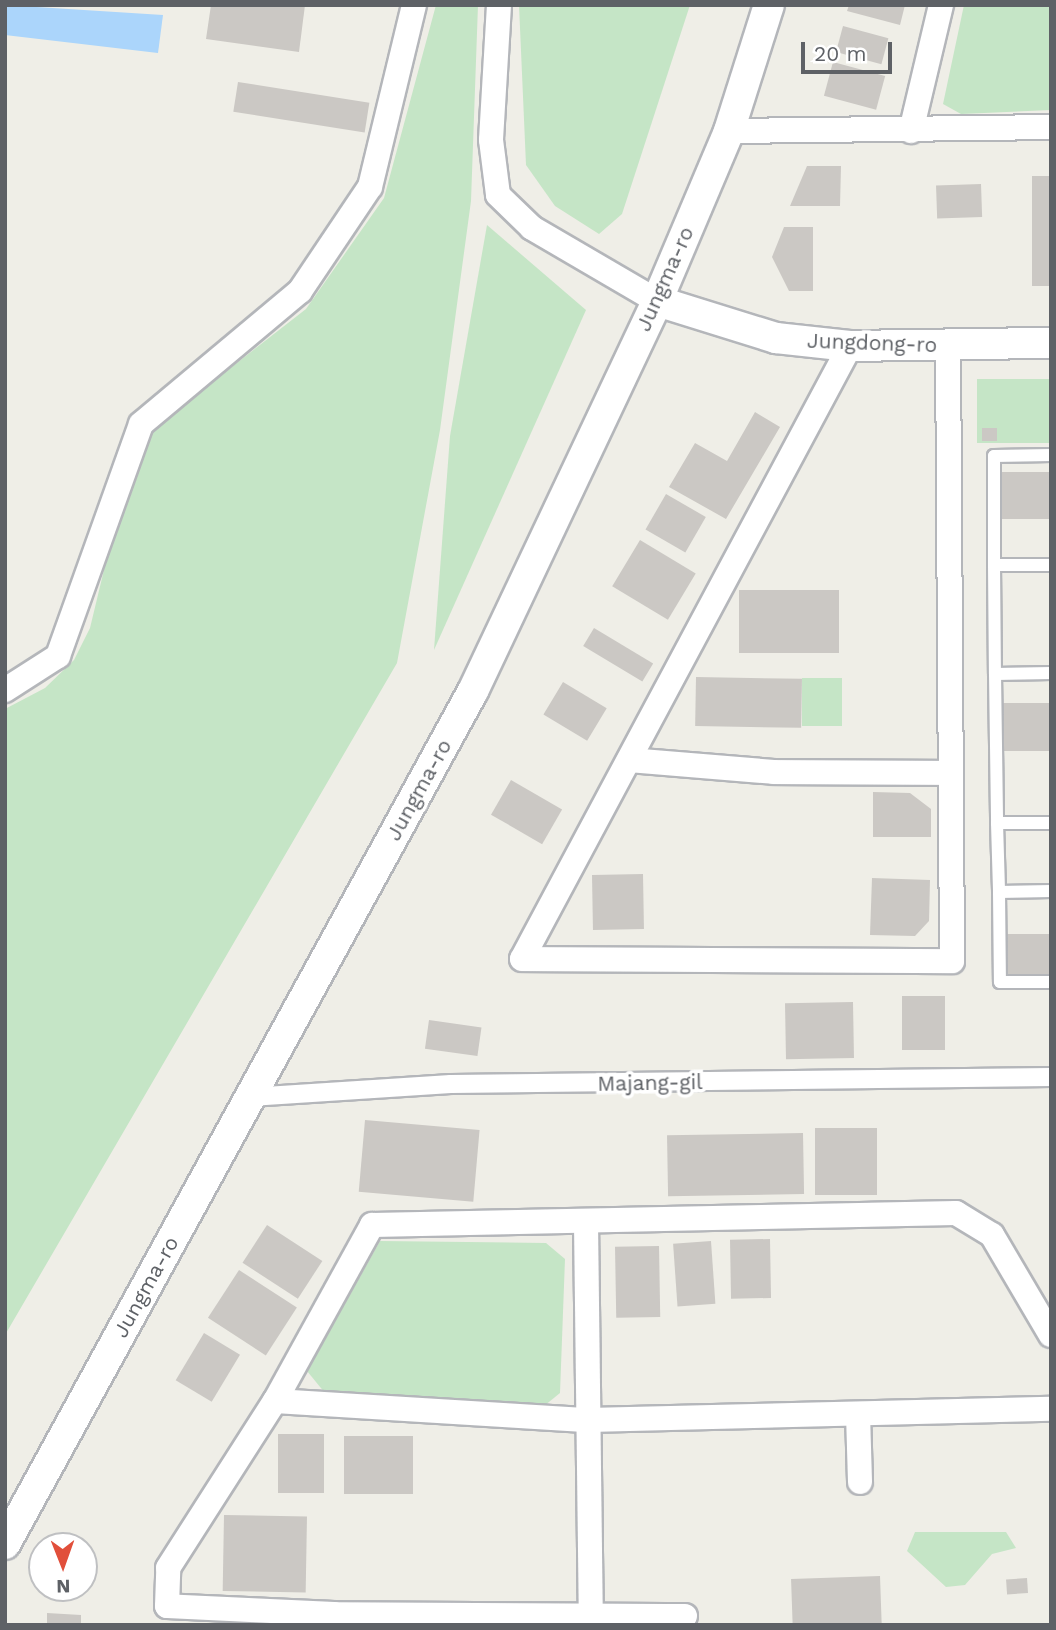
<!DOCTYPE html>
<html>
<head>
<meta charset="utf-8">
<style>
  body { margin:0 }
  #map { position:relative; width:1056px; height:1630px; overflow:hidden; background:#efeee7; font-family:"Work Sans",sans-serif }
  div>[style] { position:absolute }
  .green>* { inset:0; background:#c5e5c6; transform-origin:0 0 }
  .water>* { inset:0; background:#abd5fb }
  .building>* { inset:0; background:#cbc8c4; transform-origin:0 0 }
  .roads { filter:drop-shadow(2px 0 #b4b6ba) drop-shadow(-2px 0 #b4b6ba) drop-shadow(0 2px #b4b6ba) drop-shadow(0 -2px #b4b6ba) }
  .service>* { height:12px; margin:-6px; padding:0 6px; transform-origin:6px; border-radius:6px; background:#fff }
  .pedestrian>* { height:18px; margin:-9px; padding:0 9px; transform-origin:9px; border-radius:9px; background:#fff }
  .minor>* { height:24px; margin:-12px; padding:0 12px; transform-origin:12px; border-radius:12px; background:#fff }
  .tertiary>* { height:30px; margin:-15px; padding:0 15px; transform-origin:15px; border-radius:15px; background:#fff }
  span { translate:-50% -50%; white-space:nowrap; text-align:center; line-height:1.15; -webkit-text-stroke:7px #fff; paint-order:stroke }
  .street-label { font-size:21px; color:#5e6166 }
  .frame { position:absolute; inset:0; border:7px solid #5e6166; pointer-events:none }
  .north { position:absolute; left:28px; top:1532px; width:70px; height:70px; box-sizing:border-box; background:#fff; border:2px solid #bfc0c2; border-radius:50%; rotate:179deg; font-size:19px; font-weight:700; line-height:28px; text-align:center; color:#5e6166 }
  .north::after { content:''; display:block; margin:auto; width:24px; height:32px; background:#e14f3b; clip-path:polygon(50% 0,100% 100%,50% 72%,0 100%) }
  .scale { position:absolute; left:801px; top:42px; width:91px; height:32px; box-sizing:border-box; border:4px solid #5e6166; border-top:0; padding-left:9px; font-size:21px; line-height:24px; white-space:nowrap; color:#5e6166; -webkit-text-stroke:5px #fff; paint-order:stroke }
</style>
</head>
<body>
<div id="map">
  <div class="green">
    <div style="clip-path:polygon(436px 5px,478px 5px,471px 201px,440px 430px,397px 663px,5px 1335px,5px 709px,45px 688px,74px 660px,90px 628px,116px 520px,151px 430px,306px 309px,384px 198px)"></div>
    <div style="clip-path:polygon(519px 5px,690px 5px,622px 214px,599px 234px,555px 206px,526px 165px)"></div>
    <div style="clip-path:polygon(964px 5px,1051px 5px,1051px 110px,961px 114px,943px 104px)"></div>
    <div style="clip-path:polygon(487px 225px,586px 310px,434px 650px,450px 436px)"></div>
    <div style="left:1051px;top:379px;width:64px;height:74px;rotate:90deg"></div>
    <div style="left:802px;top:678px;width:40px;height:48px"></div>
    <div style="clip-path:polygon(380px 1241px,546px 1243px,565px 1259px,560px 1393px,544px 1406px,325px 1393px,307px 1371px)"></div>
    <div style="clip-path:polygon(915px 1532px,1006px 1532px,1016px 1548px,992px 1554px,965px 1585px,946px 1587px,907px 1551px)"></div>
  </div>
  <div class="water">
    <div style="clip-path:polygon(5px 5px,163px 15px,158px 53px,5px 35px)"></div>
  </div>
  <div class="building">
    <div style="clip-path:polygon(211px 5px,305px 5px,299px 52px,206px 39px)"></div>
    <div style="clip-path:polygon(849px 5px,905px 5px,900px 25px,847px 11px)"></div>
    <div style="left:843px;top:26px;width:47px;height:27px;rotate:15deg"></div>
    <div style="left:833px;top:62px;width:54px;height:35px;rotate:15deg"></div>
    <div style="left:238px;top:82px;width:133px;height:30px;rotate:9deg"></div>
    <div style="clip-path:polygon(807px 166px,841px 166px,840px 206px,790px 206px)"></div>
    <div style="left:1032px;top:176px;width:19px;height:110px"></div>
    <div style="left:981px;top:184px;width:33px;height:45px;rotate:88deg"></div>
    <div style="clip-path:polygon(784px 227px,813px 227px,813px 291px,789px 291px,772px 257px)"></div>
    <div style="clip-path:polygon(755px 412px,780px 427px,726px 519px,669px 487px,695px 443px,727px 461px)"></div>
    <div style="left:982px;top:428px;width:15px;height:13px"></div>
    <div style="left:1051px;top:472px;width:47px;height:52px;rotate:90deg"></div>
    <div style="left:666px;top:494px;width:46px;height:41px;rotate:30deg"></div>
    <div style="left:640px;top:540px;width:65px;height:54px;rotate:31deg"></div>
    <div style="left:739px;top:590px;width:100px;height:63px"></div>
    <div style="left:594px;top:628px;width:69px;height:21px;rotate:31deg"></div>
    <div style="left:696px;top:677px;width:106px;height:49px;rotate:1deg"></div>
    <div style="left:563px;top:682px;width:51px;height:38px;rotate:31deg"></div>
    <div style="left:1051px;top:703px;width:48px;height:49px;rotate:90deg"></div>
    <div style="left:511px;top:780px;width:59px;height:40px;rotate:30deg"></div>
    <div style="clip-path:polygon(873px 792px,910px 793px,931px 809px,931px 837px,873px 837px)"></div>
    <div style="left:643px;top:874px;width:55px;height:51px;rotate:89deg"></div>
    <div style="clip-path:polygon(872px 878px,930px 880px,929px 921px,915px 936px,870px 935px)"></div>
    <div style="left:1007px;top:934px;width:44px;height:45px"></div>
    <div style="left:902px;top:996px;width:43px;height:54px"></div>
    <div style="left:853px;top:1002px;width:56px;height:68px;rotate:89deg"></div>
    <div style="left:429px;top:1020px;width:53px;height:29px;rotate:8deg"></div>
    <div style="left:365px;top:1120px;width:115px;height:72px;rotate:5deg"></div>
    <div style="left:877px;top:1128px;width:67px;height:62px;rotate:90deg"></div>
    <div style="left:803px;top:1133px;width:61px;height:136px;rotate:89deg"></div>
    <div style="left:267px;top:1225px;width:66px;height:45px;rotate:33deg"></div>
    <div style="left:770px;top:1239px;width:59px;height:40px;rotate:89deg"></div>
    <div style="left:711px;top:1241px;width:63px;height:38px;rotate:86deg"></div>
    <div style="left:659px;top:1246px;width:71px;height:44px;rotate:89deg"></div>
    <div style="left:239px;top:1270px;width:69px;height:57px;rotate:33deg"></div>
    <div style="left:204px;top:1333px;width:42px;height:55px;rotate:31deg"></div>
    <div style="left:278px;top:1434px;width:46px;height:59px"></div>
    <div style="left:413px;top:1436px;width:58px;height:69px;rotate:90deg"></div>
    <div style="left:224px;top:1515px;width:83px;height:76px;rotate:1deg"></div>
    <div style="left:880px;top:1576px;width:49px;height:89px;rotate:88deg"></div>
    <div style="left:1027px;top:1578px;width:15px;height:21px;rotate:86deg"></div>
    <div style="clip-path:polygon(47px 1613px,81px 1615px,81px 1625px,47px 1625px)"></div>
  </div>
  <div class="roads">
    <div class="service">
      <div style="left:994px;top:565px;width:109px;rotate:-90deg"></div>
      <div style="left:994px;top:456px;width:57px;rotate:-1deg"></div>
      <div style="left:1051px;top:565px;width:57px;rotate:180deg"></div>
      <div style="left:994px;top:565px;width:109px;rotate:89.5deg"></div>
      <div style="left:995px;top:674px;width:56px;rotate:-1deg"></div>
      <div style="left:995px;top:674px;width:149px;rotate:89.2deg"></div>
      <div style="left:1051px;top:823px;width:54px;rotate:180deg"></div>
      <div style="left:997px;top:823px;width:69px;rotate:88.3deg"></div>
      <div style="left:999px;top:892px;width:52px;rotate:-1.1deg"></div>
      <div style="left:999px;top:892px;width:90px;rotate:89.4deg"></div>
      <div style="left:1000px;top:982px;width:51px"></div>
    </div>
    <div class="pedestrian">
      <div style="left:250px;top:1097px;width:201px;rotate:-3.7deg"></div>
      <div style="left:451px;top:1084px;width:600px;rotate:-0.67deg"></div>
    </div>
    <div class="minor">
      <div style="left:499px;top:5px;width:135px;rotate:93.4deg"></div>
      <div style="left:491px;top:140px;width:55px;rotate:82.7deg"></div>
      <div style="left:498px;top:195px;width:47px;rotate:44.1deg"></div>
      <div style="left:532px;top:228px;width:145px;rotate:30.3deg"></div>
      <div style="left:729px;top:131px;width:322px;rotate:-0.7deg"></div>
      <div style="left:911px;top:131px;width:130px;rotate:-76.6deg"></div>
      <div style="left:850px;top:346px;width:695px;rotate:118.15deg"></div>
      <div style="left:522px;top:959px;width:430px;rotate:0.3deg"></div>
      <div style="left:952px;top:961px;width:616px;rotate:-90.37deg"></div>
      <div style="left:5px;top:690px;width:63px;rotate:-32.7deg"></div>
      <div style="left:58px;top:656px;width:246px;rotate:-70.3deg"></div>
      <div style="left:141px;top:424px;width:207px;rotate:-39.9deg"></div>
      <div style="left:300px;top:291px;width:125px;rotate:-56.1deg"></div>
      <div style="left:370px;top:187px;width:187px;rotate:-76.4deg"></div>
      <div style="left:629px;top:760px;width:145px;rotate:4.7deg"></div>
      <div style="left:774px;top:772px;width:177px;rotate:0.3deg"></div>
      <div style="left:586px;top:1222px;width:403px;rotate:89.3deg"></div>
      <div style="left:275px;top:1401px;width:314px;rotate:3.5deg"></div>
      <div style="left:588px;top:1420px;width:463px;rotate:-1.4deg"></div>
      <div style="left:858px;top:1414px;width:68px;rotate:88.3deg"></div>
      <div style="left:685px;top:1616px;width:351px;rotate:-179.7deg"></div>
      <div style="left:334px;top:1614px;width:167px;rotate:-177.3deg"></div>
      <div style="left:167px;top:1606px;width:38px;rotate:-88deg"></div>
      <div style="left:168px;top:1568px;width:198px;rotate:-57.4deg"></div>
      <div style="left:275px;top:1401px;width:201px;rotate:-61.1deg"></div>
      <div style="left:372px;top:1225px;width:584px;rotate:-1.18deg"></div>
      <div style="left:956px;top:1213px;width:42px;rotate:31.4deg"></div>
      <div style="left:992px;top:1235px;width:116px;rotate:59.5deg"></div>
    </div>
    <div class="tertiary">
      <div style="left:657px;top:301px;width:125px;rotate:17.3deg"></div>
      <div style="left:776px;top:338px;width:74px;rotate:6.2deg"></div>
      <div style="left:850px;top:346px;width:201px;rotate:-0.9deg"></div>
      <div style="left:5px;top:1544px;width:973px;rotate:-61.25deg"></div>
      <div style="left:473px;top:691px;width:431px;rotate:-64.7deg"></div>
      <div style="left:657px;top:301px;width:185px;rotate:-67deg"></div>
      <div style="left:729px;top:131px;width:132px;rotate:-72.4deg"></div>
    </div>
  </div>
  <div class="street-label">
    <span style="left:665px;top:279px;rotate:-66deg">Jungma-ro</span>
    <span style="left:872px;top:343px;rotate:2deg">Jungdong-ro</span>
    <span style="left:419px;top:790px;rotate:-61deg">Jungma-ro</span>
    <span style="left:650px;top:1083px;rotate:-1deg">Majang-gil</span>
    <span style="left:146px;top:1287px;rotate:-61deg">Jungma-ro</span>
  </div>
  <div class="frame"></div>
  <div class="north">N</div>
  <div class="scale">20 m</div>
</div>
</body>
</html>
